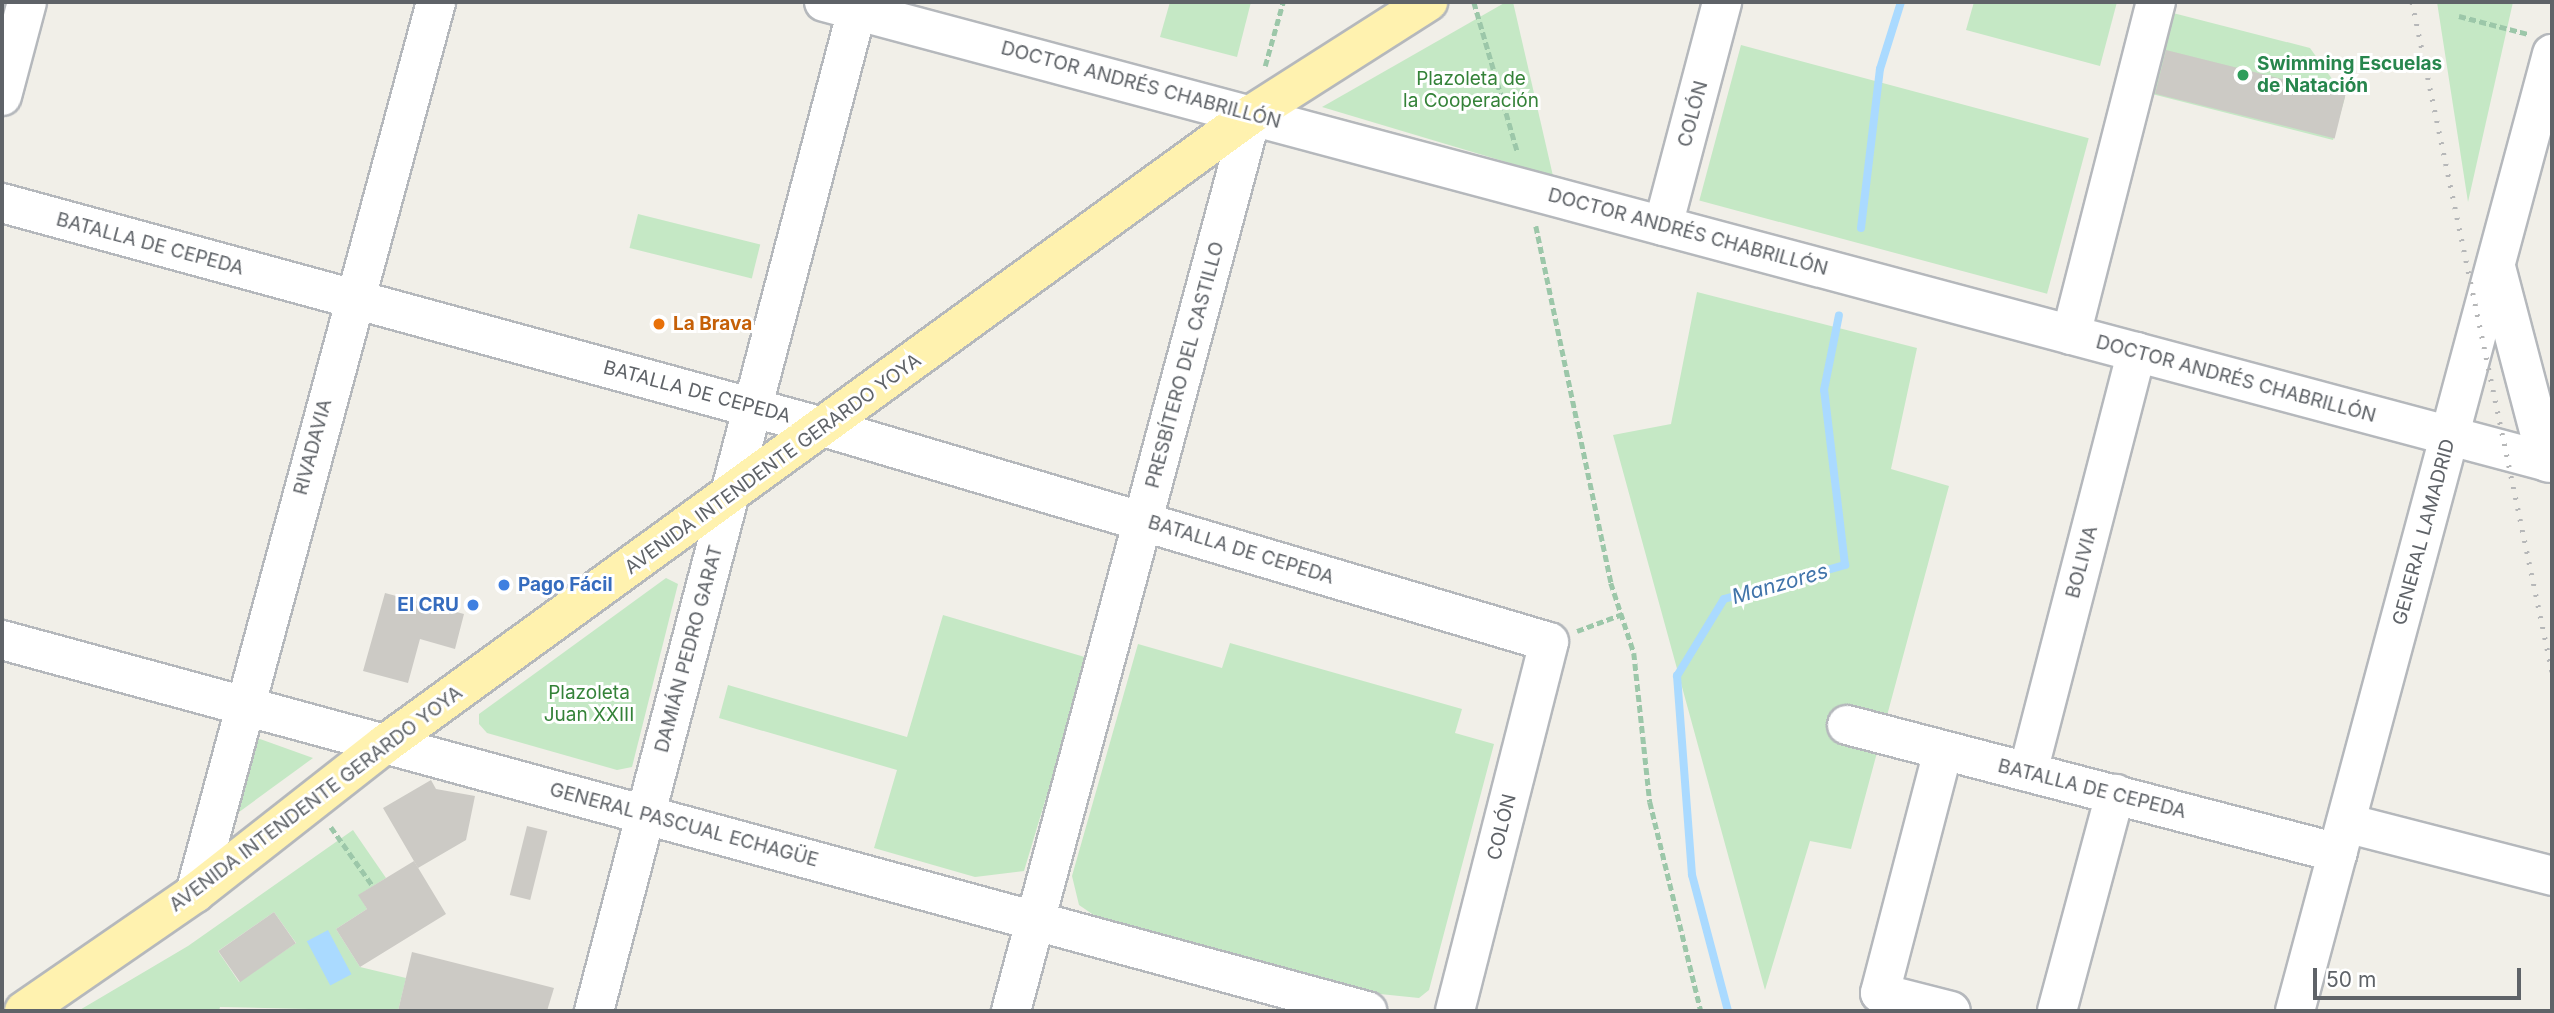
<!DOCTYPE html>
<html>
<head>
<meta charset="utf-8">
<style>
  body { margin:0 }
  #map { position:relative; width:2554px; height:1013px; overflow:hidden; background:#f1efe8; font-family:Inter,sans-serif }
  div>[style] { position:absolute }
  .green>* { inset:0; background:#c5e8c5; transform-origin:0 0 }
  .water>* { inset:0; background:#aadaff; transform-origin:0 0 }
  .stream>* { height:8px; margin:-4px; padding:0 4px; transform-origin:4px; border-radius:4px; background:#aadaff }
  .building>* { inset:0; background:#cccac5; transform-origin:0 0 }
  .path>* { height:4.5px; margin-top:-2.25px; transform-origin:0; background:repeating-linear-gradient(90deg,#9cc7a9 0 7px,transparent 0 10.5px) }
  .roads { filter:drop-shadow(2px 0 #b5b8bc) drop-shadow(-2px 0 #b5b8bc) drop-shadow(0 2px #b5b8bc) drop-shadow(0 -2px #b5b8bc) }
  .minor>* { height:38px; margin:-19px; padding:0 19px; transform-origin:19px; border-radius:19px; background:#fff }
  .major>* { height:38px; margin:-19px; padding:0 19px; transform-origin:19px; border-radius:19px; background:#fff2af }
  .rail>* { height:5px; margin-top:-2.5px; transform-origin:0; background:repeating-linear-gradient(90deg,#b6b7b8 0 2px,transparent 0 11px) }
  .dots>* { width:19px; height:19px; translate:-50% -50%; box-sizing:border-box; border:4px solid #fff; border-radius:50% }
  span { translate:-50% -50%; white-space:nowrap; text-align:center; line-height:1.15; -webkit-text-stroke:6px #fff; paint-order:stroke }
  .leisure-label { font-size:19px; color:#27864d; font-weight:700 }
  .left { translate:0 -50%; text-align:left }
  .park-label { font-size:19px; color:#348238 }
  .street-label { font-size:19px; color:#5f6368 }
  .food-label { font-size:19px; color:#c56008; font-weight:700 }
  .shop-label { font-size:19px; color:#366cbe; font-weight:700 }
  .right { translate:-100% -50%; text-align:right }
  .water-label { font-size:21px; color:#4174aa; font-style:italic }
  .frame { position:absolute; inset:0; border:4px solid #5f6368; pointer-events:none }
  .scale { position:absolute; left:2313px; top:968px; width:208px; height:32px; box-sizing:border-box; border:4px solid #5f6368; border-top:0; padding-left:9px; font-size:21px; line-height:24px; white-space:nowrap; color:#5f6368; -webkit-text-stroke:5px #fff; paint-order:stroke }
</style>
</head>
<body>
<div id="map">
  <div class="green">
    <div style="clip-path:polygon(1170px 2px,1251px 2px,1237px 57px,1160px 37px)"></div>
    <div style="clip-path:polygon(1506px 2px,1513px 2px,1553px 176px,1322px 107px)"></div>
    <div style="clip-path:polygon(1974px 2px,2117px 2px,2100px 66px,1966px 30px)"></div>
    <div style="clip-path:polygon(2437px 2px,2513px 2px,2468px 202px)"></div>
    <div style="clip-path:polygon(2173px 13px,2310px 48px,2345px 97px,2333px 140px,2152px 94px)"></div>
    <div style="left:1741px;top:45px;width:360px;height:161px;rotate:15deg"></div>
    <div style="left:638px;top:214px;width:126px;height:35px;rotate:14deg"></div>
    <div style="clip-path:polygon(1697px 292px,1917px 348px,1891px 469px,1949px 486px,1851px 849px,1810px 841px,1765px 990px,1613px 435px,1671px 424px)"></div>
    <div style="clip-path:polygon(666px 578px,678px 584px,632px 767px,617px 770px,487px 733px,479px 724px,479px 714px)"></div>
    <div style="clip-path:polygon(943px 615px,1088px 658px,1024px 871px,975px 877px,874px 848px,897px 770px,719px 718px,728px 685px,907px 737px)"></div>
    <div style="clip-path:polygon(1230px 643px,1462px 709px,1455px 733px,1494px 744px,1429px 990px,1419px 998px,1380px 994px,1104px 922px,1079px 905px,1072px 876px,1138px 644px,1222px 668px)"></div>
    <div style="clip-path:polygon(260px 739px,313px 758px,235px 815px,255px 740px)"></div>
    <div style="clip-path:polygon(evenodd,353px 830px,386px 878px,359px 895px,367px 909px,336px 929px,360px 967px,406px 978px,398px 1011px,220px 1007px,219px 1011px,78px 1011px,188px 946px,353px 830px,274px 912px,296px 943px,239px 982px,218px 951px,274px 912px)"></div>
  </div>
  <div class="water">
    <div style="left:328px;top:930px;width:50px;height:24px;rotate:62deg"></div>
  </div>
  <div class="stream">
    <div style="left:1861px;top:228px;width:160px;rotate:-83.2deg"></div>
    <div style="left:1880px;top:69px;width:70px;rotate:-72.6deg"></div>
    <div style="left:1728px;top:1011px;width:141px;rotate:-104.8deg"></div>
    <div style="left:1692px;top:875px;width:200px;rotate:-94.3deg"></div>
    <div style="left:1677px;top:676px;width:90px;rotate:-58.6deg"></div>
    <div style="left:1724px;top:599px;width:126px;rotate:-15.7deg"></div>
    <div style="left:1845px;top:565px;width:176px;rotate:-96.8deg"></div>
    <div style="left:1824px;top:390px;width:76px;rotate:-78.7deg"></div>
  </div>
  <div class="building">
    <div style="left:2166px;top:50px;width:185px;height:45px;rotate:14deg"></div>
    <div style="clip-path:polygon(385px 593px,464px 614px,455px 649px,420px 639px,408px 683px,363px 671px)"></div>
    <div style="clip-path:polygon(431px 780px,436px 789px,475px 796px,466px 840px,418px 868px,383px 808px)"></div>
    <div style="left:527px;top:826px;width:21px;height:71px;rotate:14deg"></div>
    <div style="clip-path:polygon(414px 861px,446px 914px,360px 967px,336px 929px,367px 909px,358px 895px)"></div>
    <div style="left:274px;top:912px;width:38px;height:68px;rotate:55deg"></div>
    <div style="clip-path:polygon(412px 952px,554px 988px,547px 1011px,398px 1011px)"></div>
  </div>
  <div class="path">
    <div style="left:1474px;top:2px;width:157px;rotate:73.8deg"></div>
    <div style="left:2459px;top:16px;width:71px;rotate:14.6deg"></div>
    <div style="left:1265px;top:66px;width:66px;rotate:-74.3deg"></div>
    <div style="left:1536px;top:226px;width:365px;rotate:78.1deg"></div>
    <div style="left:1611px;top:583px;width:74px;rotate:71.8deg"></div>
    <div style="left:1634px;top:653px;width:150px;rotate:83.9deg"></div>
    <div style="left:1650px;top:802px;width:215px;rotate:76.3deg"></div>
    <div style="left:1577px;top:631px;width:51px;rotate:-20.6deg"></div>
    <div style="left:331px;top:827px;width:72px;rotate:54.6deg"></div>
  </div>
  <div class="roads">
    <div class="minor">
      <div style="left:824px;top:2px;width:1788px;rotate:14.94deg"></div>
      <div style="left:2px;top:96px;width:97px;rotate:-75.1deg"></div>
      <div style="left:2px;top:203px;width:851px;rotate:15.26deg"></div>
      <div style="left:823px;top:427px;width:757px;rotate:16.5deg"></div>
      <div style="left:1549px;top:642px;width:381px;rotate:104.3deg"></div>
      <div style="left:1663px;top:226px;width:232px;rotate:-75.2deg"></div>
      <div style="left:2496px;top:267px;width:202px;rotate:75.3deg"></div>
      <div style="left:2071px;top:335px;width:344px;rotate:-75.7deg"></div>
      <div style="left:2px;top:640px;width:1415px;rotate:15.21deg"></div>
      <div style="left:1847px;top:725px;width:507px;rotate:14.61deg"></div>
      <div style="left:1943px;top:751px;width:250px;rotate:104.6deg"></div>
      <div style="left:1880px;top:993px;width:73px;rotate:14.2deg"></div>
      <div style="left:2028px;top:772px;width:434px;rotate:-75.5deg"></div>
      <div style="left:2346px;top:823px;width:213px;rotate:14.4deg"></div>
      <div style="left:195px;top:893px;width:923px;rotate:-74.86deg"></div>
      <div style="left:594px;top:1011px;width:1043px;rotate:-75.28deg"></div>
      <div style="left:1011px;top:1011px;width:929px;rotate:-74.96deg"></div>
      <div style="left:2057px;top:1011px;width:225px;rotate:-75deg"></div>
      <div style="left:2295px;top:1011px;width:991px;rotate:-74.97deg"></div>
    </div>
    <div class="major">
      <div style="left:24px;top:1011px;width:208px;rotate:-34.6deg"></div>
      <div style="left:195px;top:893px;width:241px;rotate:-38.1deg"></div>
      <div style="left:385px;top:744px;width:1072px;rotate:-36deg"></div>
      <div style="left:1252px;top:114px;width:209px;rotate:-32.5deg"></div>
    </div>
  </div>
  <div class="rail">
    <div style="left:2412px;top:2px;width:684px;rotate:78.2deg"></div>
  </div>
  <div class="dots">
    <div style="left:2243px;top:75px;background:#2e9e5b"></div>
    <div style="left:659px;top:324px;background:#e8710a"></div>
    <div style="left:504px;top:585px;background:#3f7fe0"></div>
    <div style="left:473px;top:605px;background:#3f7fe0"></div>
  </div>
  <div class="leisure-label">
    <span class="left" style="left:2257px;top:75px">Swimming Escuelas<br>de Natación</span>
  </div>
  <div class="park-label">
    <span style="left:1471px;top:90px">Plazoleta de<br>la Cooperación</span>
    <span style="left:589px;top:704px">Plazoleta<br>Juan XXIII</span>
  </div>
  <div class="street-label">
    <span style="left:1141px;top:85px;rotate:15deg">DOCTOR ANDRÉS CHABRILLÓN</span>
    <span style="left:1693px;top:114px;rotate:-75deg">COLÓN</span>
    <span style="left:1688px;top:232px;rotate:15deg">DOCTOR ANDRÉS CHABRILLÓN</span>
    <span style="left:150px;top:244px;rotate:15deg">BATALLA DE CEPEDA</span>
    <span style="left:1185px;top:365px;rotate:-75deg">PRESBÍTERO DEL CASTILLO</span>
    <span style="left:2236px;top:379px;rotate:15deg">DOCTOR ANDRÉS CHABRILLÓN</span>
    <span style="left:697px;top:392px;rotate:15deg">BATALLA DE CEPEDA</span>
    <span style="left:313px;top:447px;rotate:-75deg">RIVADAVIA</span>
    <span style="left:773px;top:464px;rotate:-36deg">AVENIDA INTENDENTE GERARDO YOYA</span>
    <span style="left:2424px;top:532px;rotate:-75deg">GENERAL LAMADRID</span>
    <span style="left:1241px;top:550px;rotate:17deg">BATALLA DE CEPEDA</span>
    <span style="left:2082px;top:562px;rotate:-75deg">BOLIVIA</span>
    <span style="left:689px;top:649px;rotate:-75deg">DAMIÁN PEDRO GARAT</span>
    <span style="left:2092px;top:789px;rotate:14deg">BATALLA DE CEPEDA</span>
    <span style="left:316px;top:799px;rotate:-37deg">AVENIDA INTENDENTE GERARDO YOYA</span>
    <span style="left:684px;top:825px;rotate:15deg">GENERAL PASCUAL ECHAGÜE</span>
    <span style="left:1502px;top:827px;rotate:-76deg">COLÓN</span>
  </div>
  <div class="food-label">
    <span class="left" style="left:673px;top:324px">La Brava</span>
  </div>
  <div class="shop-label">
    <span class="left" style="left:518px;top:585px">Pago Fácil</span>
    <span class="right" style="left:459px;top:605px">El CRU</span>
  </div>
  <div class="water-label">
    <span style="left:1780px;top:584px;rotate:-16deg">Manzores</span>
  </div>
  <div class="frame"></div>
  <div class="scale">50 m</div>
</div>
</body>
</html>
